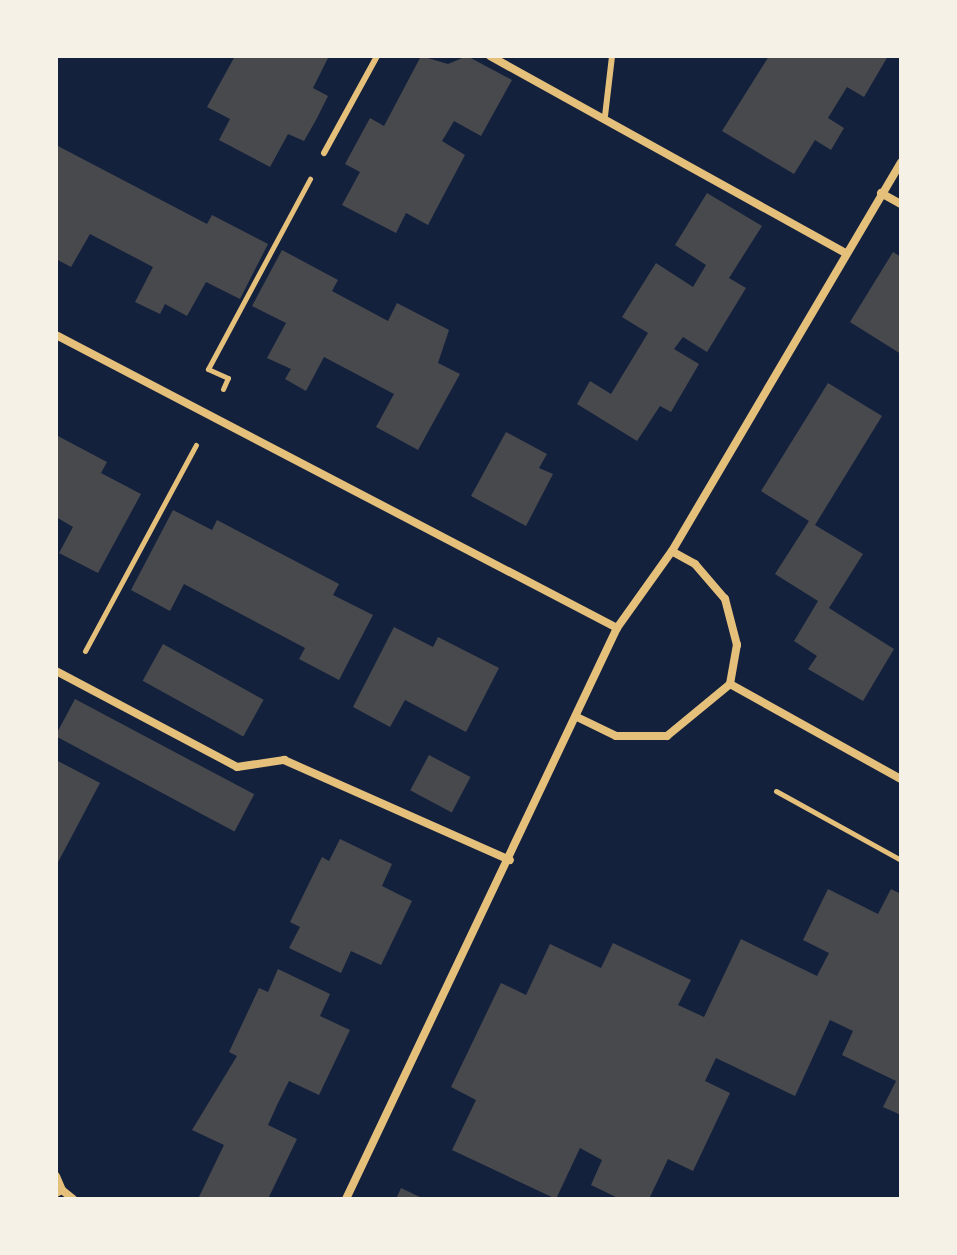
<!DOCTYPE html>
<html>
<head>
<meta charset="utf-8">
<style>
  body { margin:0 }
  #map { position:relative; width:957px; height:1255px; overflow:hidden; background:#14213d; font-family:"Work Sans",sans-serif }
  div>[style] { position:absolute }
  .building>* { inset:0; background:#48494c; transform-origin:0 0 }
  .path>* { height:5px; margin:-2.5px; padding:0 2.5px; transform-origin:2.5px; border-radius:2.5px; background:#e5c07b }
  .service>* { height:6px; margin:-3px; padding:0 3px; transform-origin:3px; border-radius:3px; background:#e5c07b }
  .minor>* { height:8px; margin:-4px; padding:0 4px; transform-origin:4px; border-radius:4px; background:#e5c07b }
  span { translate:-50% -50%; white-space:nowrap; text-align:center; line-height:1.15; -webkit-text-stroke:6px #f6f1e7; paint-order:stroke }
  .frame { position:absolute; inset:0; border:58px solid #f6f1e7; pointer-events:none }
</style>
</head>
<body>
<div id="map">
  <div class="building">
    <div style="clip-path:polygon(235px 56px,329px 56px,313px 88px,328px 96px,316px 120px,304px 141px,288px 134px,270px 167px,219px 140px,230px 119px,207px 107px)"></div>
    <div style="clip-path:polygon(421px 56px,448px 64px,467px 56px,512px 80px,481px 136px,454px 121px,442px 141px,465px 155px,447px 189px,428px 225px,406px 213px,396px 233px,342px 205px,360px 172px,345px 164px,370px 118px,384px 126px)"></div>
    <div style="clip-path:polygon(769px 56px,888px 56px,864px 97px,847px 87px,828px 118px,844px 128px,831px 150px,815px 140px,794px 174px,722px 131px)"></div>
    <div style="clip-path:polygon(56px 145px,207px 224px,212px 215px,268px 244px,240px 299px,206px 282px,187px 316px,165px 304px,160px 314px,135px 302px,153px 267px,90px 234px,71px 267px,56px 259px)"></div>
    <div style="clip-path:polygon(707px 193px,762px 226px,729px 278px,746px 288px,707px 352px,683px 337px,674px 349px,699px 364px,671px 412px,660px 406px,637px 441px,577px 404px,590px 381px,611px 394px,648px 333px,622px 317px,656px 263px,693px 287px,706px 265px,675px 245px)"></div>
    <div style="clip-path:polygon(282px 250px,338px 280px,332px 291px,388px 321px,397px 303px,449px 330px,438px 363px,460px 374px,418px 450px,376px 427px,394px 394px,324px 357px,306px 391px,285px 379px,291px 369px,267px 358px,286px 323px,252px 306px)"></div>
    <div style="clip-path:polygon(893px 252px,901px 257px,901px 354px,850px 322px)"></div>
    <div style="clip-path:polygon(828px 383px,882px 416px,815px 525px,863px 554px,829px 608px,894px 649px,863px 701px,808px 669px,817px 656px,794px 641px,818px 601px,775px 574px,809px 521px,761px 491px)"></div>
    <div style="clip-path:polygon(506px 432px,547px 454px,539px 468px,553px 474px,526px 526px,471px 496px)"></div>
    <div style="clip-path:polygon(56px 435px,107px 462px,101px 473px,141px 494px,98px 573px,59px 553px,73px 527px,56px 517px)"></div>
    <div style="clip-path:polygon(173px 510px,212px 530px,217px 520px,339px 584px,333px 595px,373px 615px,339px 680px,299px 659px,305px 648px,184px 584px,170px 611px,131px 590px)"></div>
    <div style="clip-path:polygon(394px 627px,433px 647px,438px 637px,499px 668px,466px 732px,405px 700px,390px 727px,353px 707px)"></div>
    <div style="left:163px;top:644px;width:115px;height:42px;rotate:29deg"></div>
    <div style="left:75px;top:699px;width:203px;height:42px;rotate:28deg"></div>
    <div style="left:429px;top:755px;width:47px;height:40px;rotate:28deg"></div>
    <div style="clip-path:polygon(56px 760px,100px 783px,56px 866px)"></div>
    <div style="clip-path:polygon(340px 839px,392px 864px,382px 886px,412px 901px,381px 965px,351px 951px,341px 973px,289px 948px,300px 927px,290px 922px,322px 857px,329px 861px)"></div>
    <div style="clip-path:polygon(828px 889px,878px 914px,891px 889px,901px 894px,901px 1115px,883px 1107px,896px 1081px,842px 1055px,853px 1031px,830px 1020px,795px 1096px,716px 1058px,705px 1081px,730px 1093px,693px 1171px,668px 1159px,649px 1199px,620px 1199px,591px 1185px,602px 1160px,580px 1148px,556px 1199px,452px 1150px,476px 1100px,451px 1087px,501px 983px,526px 995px,550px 944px,601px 968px,613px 943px,691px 980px,678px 1005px,704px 1017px,741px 939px,817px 976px,829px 953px,803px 940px)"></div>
    <div style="clip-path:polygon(278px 969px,330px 994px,320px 1016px,350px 1030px,319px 1095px,289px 1081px,278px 1103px,268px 1125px,297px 1139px,268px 1199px,198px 1199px,224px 1145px,192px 1130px,237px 1056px,229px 1052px,259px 988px,268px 992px)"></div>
    <div style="clip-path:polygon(401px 1188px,424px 1199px,396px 1199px)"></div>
  </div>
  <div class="path">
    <div style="left:223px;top:389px;width:12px;rotate:-66deg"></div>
    <div style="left:228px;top:378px;width:22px;rotate:-156deg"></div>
    <div style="left:208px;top:369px;width:216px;rotate:-61.8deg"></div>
    <div style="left:85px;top:651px;width:234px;rotate:-61.7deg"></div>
    <div style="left:776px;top:791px;width:143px;rotate:28.9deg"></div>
  </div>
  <div class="service">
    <div style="left:605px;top:116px;width:60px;rotate:-83.3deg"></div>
    <div style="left:324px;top:153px;width:111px;rotate:-61.3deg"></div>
  </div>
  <div class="minor">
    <div style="left:490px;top:56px;width:406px;rotate:29deg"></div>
    <div style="left:881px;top:193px;width:23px;rotate:29deg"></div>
    <div style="left:56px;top:335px;width:633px;rotate:27.58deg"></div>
    <div style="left:56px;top:671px;width:205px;rotate:27.9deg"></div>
    <div style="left:237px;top:767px;width:48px;rotate:-8.5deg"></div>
    <div style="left:284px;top:760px;width:247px;rotate:23.9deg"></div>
    <div style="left:730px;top:684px;width:196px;rotate:29.1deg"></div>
    <div style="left:579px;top:718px;width:41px;rotate:25.9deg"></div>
    <div style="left:616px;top:736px;width:51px"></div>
    <div style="left:667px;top:736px;width:82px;rotate:-39.5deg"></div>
    <div style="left:730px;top:684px;width:40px;rotate:-80deg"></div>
    <div style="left:737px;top:645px;width:48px;rotate:-104.6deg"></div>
    <div style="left:725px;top:599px;width:46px;rotate:-130.6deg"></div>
    <div style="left:695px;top:564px;width:26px;rotate:-151deg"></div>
    <div style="left:56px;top:1176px;width:15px;rotate:67deg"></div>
    <div style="left:62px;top:1190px;width:7px;rotate:153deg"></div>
    <div style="left:62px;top:1190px;width:14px;rotate:39deg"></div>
    <div style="left:346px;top:1199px;width:632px;rotate:-64.61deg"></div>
    <div style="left:617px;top:628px;width:95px;rotate:-54.5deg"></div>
    <div style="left:672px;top:551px;width:451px;rotate:-59.5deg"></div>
  </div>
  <div class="frame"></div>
</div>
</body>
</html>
